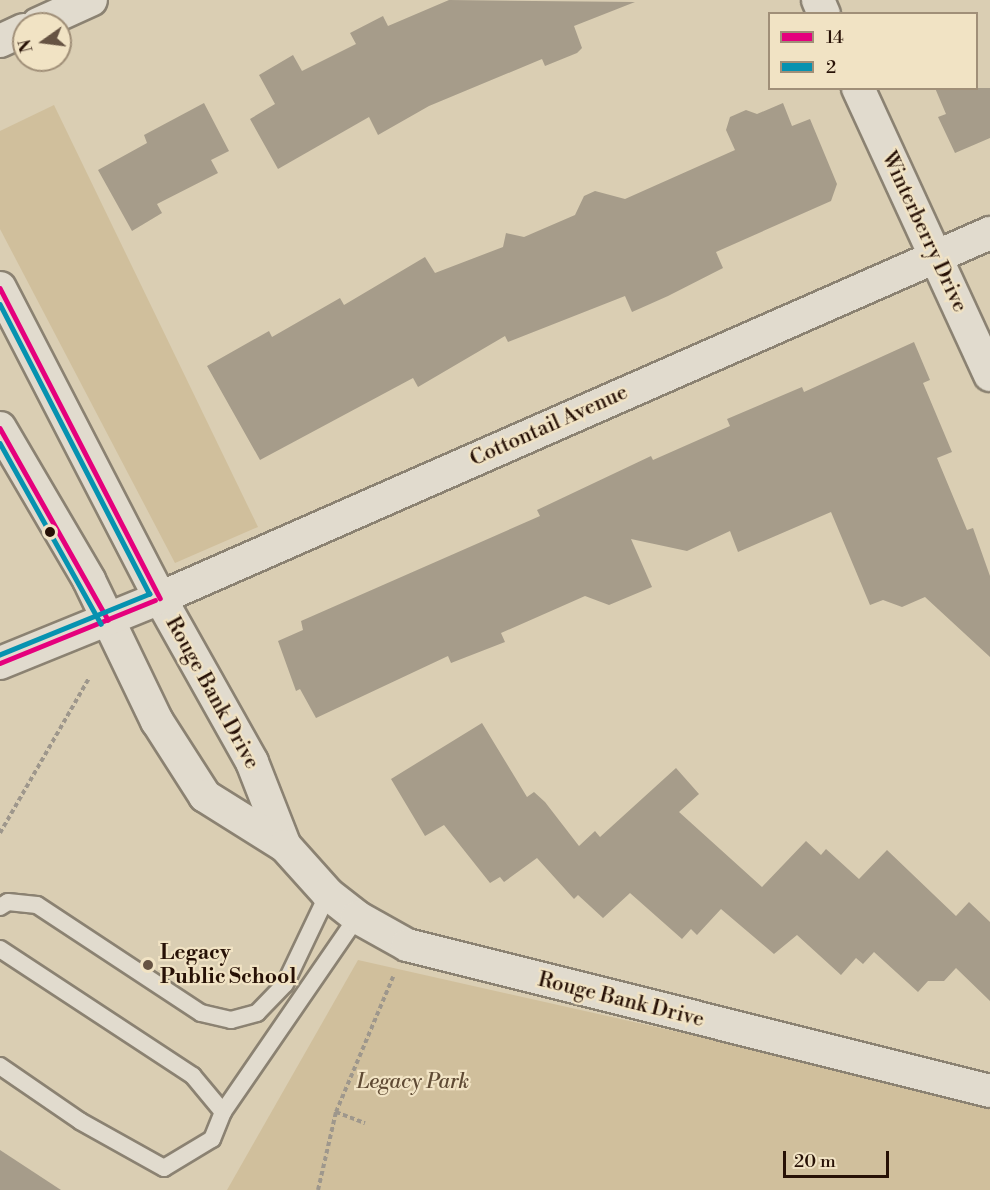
<!DOCTYPE html>
<html>
<head>
<meta charset="utf-8">
<style>
  body { margin:0 }
  #map { position:relative; width:990px; height:1190px; overflow:hidden; background:#daceb3; font-family:"Libre Bodoni",serif }
  div>[style] { position:absolute }
  .green>* { inset:0; background:#d0bf9c }
  .building>* { inset:0; background:#a69c8a }
  .path>* { height:4px; margin-top:-2px; transform-origin:0; background:repeating-linear-gradient(90deg,#9e978c 0 4.5px,transparent 0 7.5px) }
  .roads { filter:drop-shadow(2px 0 #8b8272) drop-shadow(-2px 0 #8b8272) drop-shadow(0 2px #8b8272) drop-shadow(0 -2px #8b8272) }
  .lane>* { height:16px; margin:-8px; padding:0 8px; transform-origin:8px; border-radius:8px; background:#e1dbce }
  .street>* { height:32px; margin:-16px; padding:0 16px; transform-origin:16px; border-radius:16px; background:#e1dbce }
  .bus-1>* { height:4.5px; margin:-2.25px; padding:0 2.25px; transform-origin:2.25px; border-radius:2.25px; background:#e5007d }
  .bus-2>* { height:4.5px; margin:-2.25px; padding:0 2.25px; transform-origin:2.25px; border-radius:2.25px; background:#0692b0 }
  .dots>* { width:16px; height:16px; translate:-50% -50%; box-sizing:border-box; border:3px solid #f1e3c4; border-radius:50% }
  span { translate:-50% -50%; white-space:nowrap; text-align:center; line-height:1.15; -webkit-text-stroke:4.5px #f1e3c4; paint-order:stroke }
  .street-label { font-size:21px; color:#271106 }
  .poi-label { font-size:21px; color:#271106; font-weight:700 }
  .left { translate:0 -50%; text-align:left }
  .park-label { font-size:21px; color:#5f4a34; font-style:italic }
  .legend { position:absolute; left:768px; top:12px; width:210px; height:78px; box-sizing:border-box; background:#f1e3c4; border:2px solid #a08f78; margin:0; padding:8px 10px; list-style:none; font-size:18px; color:#271106 }
  .legend li { display:flex; align-items:center; gap:12px; height:30px }
  .legend b { width:30px; border:2px solid #a08f78 }
  .north { position:absolute; left:12px; top:12px; width:60px; height:60px; box-sizing:border-box; background:#f1e3c4; border:2px solid #a08f78; border-radius:50%; rotate:256deg; font-size:16px; font-weight:700; line-height:24px; text-align:center; color:#271106 }
  .north::after { content:''; display:block; margin:auto; width:21px; height:27px; background:#665343; clip-path:polygon(50% 0,100% 100%,50% 72%,0 100%) }
  .scale { position:absolute; left:783px; top:1151px; width:106px; height:27px; box-sizing:border-box; border:3px solid #271106; border-top:0; padding-left:8px; font-size:18px; line-height:21px; white-space:nowrap; color:#271106; -webkit-text-stroke:4px #f1e3c4; paint-order:stroke }
</style>
</head>
<body>
<div id="map">
  <div class="green">
    <div style="clip-path:polygon(54px 105px,258px 527px,175px 563px,0 229px,0 131px)"></div>
    <div style="clip-path:polygon(358px 960px,990px 1102px,990px 1190px,227px 1190px)"></div>
  </div>
  <div class="building">
    <div style="clip-path:polygon(449px 0,635px 2px,574px 26px,582px 48px,577px 53px,545px 66px,542px 59px,429px 106px,378px 135px,369px 117px,278px 169px,250px 119px,275px 104px,259px 75px,293px 55px,302px 71px,356px 44px,350px 33px,383px 16px,388px 26px)"></div>
    <div style="clip-path:polygon(935px 88px,990px 88px,990px 138px,955px 153px,938px 117px,946px 114px)"></div>
    <div style="clip-path:polygon(204px 103px,229px 151px,211px 160px,218px 173px,157px 204px,162px 213px,132px 231px,98px 170px,147px 143px,144px 135px)"></div>
    <div style="clip-path:polygon(783px 103px,792px 126px,810px 119px,837px 184px,831px 201px,716px 252px,723px 268px,668px 296px,632px 312px,625px 296px,508px 342px,505px 336px,418px 387px,413px 378px,260px 460px,207px 366px,269px 331px,272px 337px,340px 298px,344px 305px,425px 257px,435px 273px,503px 247px,506px 233px,524px 237px,575px 215px,584px 196px,595px 191px,625px 199px,735px 150px,726px 130px,730px 117px,746px 110px,757px 114px)"></div>
    <div style="clip-path:polygon(914px 342px,930px 380px,923px 383px,952px 452px,937px 458px,967px 530px,973px 528px,990px 576px,990px 657px,925px 597px,902px 607px,883px 600px,870px 605px,831px 512px,738px 552px,730px 531px,687px 551px,631px 539px,652px 587px,609px 605px,585px 596px,501px 633px,505px 642px,451px 663px,448px 656px,316px 718px,300px 689px,296px 691px,278px 641px,303px 630px,301px 621px,540px 516px,537px 510px,651px 456px,653px 460px,730px 426px,727px 419px,802px 387px,804px 392px)"></div>
    <div style="clip-path:polygon(482px 723px,527px 797px,534px 792px,545px 802px,579px 846px,595px 831px,600px 837px,676px 768px,699px 794px,679px 812px,762px 887px,806px 841px,821px 855px,826px 849px,859px 879px,887px 850px,956px 916px,969px 902px,990px 922px,990px 1001px,956px 968px,944px 981px,928px 981px,918px 992px,874px 952px,863px 964px,856px 958px,841px 975px,797px 935px,774px 954px,721px 909px,697px 935px,691px 929px,682px 939px,630px 893px,603px 918px,578px 895px,574px 899px,537px 858px,504px 882px,500px 877px,490px 883px,444px 825px,425px 836px,391px 779px)"></div>
    <div style="clip-path:polygon(0 1150px,61px 1190px,0 1190px)"></div>
  </div>
  <div class="path">
    <div style="left:0;top:833px;width:179px;rotate:-60.1deg"></div>
    <div style="left:336px;top:1112px;width:31px;rotate:21deg"></div>
    <div style="left:318px;top:1190px;width:80px;rotate:-77deg"></div>
    <div style="left:336px;top:1112px;width:147px;rotate:-67.1deg"></div>
  </div>
  <div class="roads">
    <div class="lane">
      <div style="left:0;top:907px;width:9px;rotate:-32deg"></div>
      <div style="left:8px;top:902px;width:29px;rotate:6deg"></div>
      <div style="left:37px;top:905px;width:196px;rotate:33.4deg"></div>
      <div style="left:201px;top:1013px;width:31px;rotate:13deg"></div>
      <div style="left:231px;top:1020px;width:27px;rotate:-15deg"></div>
      <div style="left:257px;top:1013px;width:40px;rotate:-46deg"></div>
      <div style="left:285px;top:984px;width:100px;rotate:-64.5deg"></div>
      <div style="left:0;top:949px;width:231px;rotate:33.3deg"></div>
      <div style="left:193px;top:1076px;width:47px;rotate:50.2deg"></div>
      <div style="left:223px;top:1112px;width:29px;rotate:112deg"></div>
      <div style="left:212px;top:1139px;width:56px;rotate:148.9deg"></div>
      <div style="left:164px;top:1168px;width:96px;rotate:-150.8deg"></div>
      <div style="left:80px;top:1121px;width:97px;rotate:-145.5deg"></div>
      <div style="left:223px;top:1112px;width:237px;rotate:-55.5deg"></div>
    </div>
    <div class="street">
      <div style="left:818px;top:0;width:15px;rotate:67deg"></div>
      <div style="left:38px;top:24px;width:58px;rotate:-24.4deg"></div>
      <div style="left:0;top:41px;width:26px;rotate:-25deg"></div>
      <div style="left:858px;top:88px;width:316px;rotate:65.3deg"></div>
      <div style="left:0;top:288px;width:349px;rotate:62.7deg"></div>
      <div style="left:160px;top:598px;width:188px;rotate:60.7deg"></div>
      <div style="left:252px;top:762px;width:90px;rotate:68.6deg"></div>
      <div style="left:0;top:428px;width:176px;rotate:59.6deg"></div>
      <div style="left:89px;top:580px;width:157px;rotate:64.3deg"></div>
      <div style="left:157px;top:721px;width:89px;rotate:57.4deg"></div>
      <div style="left:205px;top:796px;width:94px;rotate:32deg"></div>
      <div style="left:285px;top:846px;width:64px;rotate:48.1deg"></div>
      <div style="left:328px;top:894px;width:37px;rotate:38deg"></div>
      <div style="left:357px;top:917px;width:57px;rotate:29.2deg"></div>
      <div style="left:407px;top:945px;width:601px;rotate:14.06deg"></div>
      <div style="left:0;top:663px;width:173px;rotate:-22.1deg"></div>
      <div style="left:160px;top:598px;width:907px;rotate:-23.74deg"></div>
    </div>
  </div>
  <div class="bus-1">
    <div style="left:0;top:288px;width:349px;rotate:62.7deg"></div>
    <div style="left:0;top:428px;width:220px;rotate:60.6deg"></div>
    <div style="left:0;top:663px;width:167px;rotate:-22.1deg"></div>
  </div>
  <div class="bus-2">
    <div style="left:0;top:304px;width:326px;rotate:62.7deg"></div>
    <div style="left:150px;top:594px;width:162px;rotate:157.9deg"></div>
    <div style="left:0;top:443px;width:207px;rotate:60.8deg"></div>
  </div>
  <div class="dots">
    <div style="left:50px;top:532px;background:#271106"></div>
    <div style="left:148px;top:965px;background:#665343"></div>
  </div>
  <div class="street-label">
    <span style="left:924px;top:232px;rotate:65deg">Winterberry Drive</span>
    <span style="left:549px;top:426px;rotate:-24deg">Cottontail Avenue</span>
    <span style="left:212px;top:693px;rotate:61deg">Rouge Bank Drive</span>
    <span style="left:621px;top:1000px;rotate:14deg">Rouge Bank Drive</span>
  </div>
  <div class="poi-label">
    <span class="left" style="left:160px;top:965px">Legacy<br>Public School</span>
  </div>
  <div class="park-label">
    <span style="left:413px;top:1082px">Legacy Park</span>
  </div>
  <ul class="legend">
  <li><b style="height:8px;background:#e5007d"></b>14</li>
  <li><b style="height:8px;background:#0692b0"></b>2</li>
  </ul>
  <div class="north">N</div>
  <div class="scale">20 m</div>
</div>
</body>
</html>
